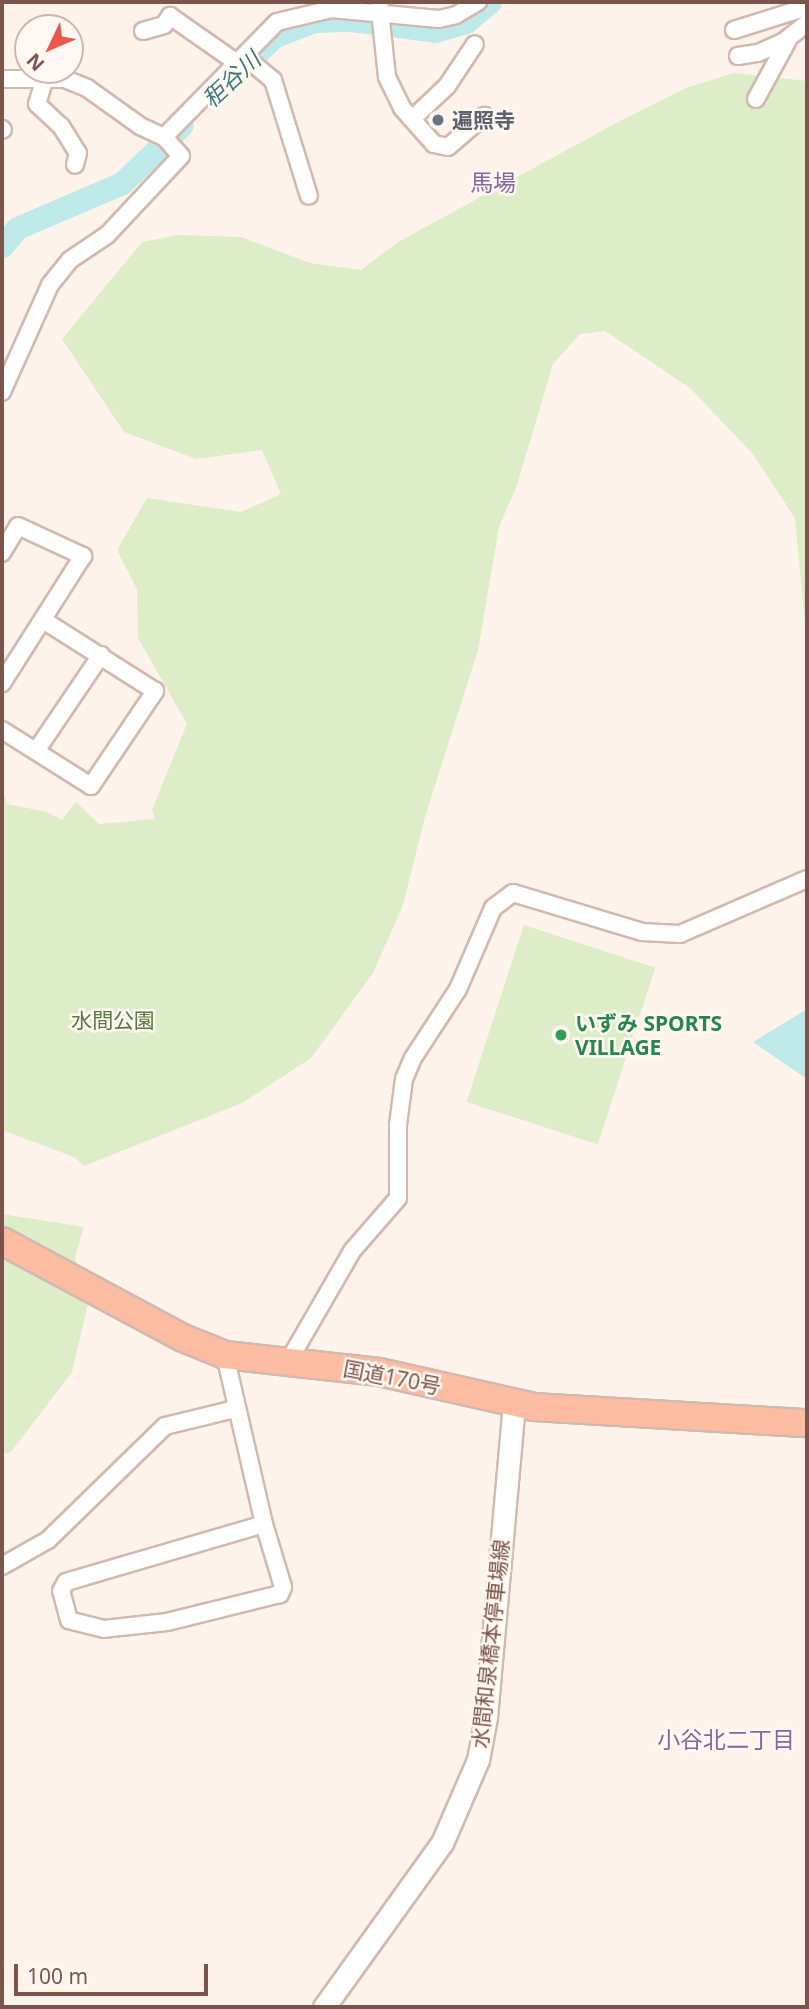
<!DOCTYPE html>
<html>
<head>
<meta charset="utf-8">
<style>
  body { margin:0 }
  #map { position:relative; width:809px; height:2009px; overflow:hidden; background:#fdf3eb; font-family:"Noto Sans","Noto Sans JP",sans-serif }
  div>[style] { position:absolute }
  .green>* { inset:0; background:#dcedc7; transform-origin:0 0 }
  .water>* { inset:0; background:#bde9e9 }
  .river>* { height:23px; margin:-11.5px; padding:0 11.5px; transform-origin:11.5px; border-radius:11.5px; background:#bde9e9 }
  .roads { filter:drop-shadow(2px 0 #d2b9af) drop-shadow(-2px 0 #d2b9af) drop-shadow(0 2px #d2b9af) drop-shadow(0 -2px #d2b9af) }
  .minor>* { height:16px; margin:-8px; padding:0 8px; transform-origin:8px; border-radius:8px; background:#fff }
  .secondary>* { height:21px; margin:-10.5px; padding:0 10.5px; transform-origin:10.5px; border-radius:10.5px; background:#fff }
  .trunk>* { height:26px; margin:-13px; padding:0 13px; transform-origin:13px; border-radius:13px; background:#fbbca1 }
  .dots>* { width:19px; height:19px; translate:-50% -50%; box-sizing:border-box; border:4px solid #fff8f2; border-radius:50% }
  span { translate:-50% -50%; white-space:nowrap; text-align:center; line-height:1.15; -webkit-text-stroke:5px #fff8f2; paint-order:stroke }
  .worship-label { font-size:21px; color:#5b616d; font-weight:700 }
  .left { translate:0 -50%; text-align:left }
  .park-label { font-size:21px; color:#5a7a40 }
  .leisure-label { font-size:21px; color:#27864d; font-weight:700 }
  .street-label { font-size:21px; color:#7b554b }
  .water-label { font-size:23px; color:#3a7879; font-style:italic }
  .neighbourhood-label { font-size:23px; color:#83689d }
  .frame { position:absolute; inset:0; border:4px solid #7b554b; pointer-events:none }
  .north { position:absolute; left:14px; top:14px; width:70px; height:70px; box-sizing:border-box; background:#fff8f2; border:2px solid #cab7af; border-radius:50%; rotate:226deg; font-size:19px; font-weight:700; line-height:28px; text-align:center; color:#7b554b }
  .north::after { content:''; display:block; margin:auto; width:24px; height:32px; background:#eb574c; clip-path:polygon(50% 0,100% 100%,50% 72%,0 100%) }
  .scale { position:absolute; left:14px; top:1964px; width:194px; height:32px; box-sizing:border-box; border:4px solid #7b554b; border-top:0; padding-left:9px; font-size:21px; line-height:24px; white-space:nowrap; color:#7b554b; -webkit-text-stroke:5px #fff8f2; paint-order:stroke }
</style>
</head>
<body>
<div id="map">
  <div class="green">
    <div style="clip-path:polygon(734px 73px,807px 81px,807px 646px,795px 518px,752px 453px,690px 388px,605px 331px,580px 334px,553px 364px,517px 485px,499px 527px,478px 650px,425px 817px,403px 905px,373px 973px,311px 1058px,242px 1103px,84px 1166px,74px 1157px,2px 1130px,2px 785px,7px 804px,47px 812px,62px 820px,76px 802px,99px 824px,155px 819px,152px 810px,187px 724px,138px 638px,137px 589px,117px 550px,147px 498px,241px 512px,281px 494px,262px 450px,196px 459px,124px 432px,62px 339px,142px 242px,178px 235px,241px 237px,310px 263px,361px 270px,398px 242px,620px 121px,686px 88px)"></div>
    <div style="left:524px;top:925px;width:138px;height:186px;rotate:18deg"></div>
    <div style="clip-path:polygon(2px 1214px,84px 1227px,75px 1257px,88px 1304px,72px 1372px,11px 1452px,2px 1454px)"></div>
  </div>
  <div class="water">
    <div style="clip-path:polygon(807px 1009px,807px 1079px,753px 1042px)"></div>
  </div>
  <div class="river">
    <div style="left:247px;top:62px;width:38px;rotate:-43deg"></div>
    <div style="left:275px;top:36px;width:42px;rotate:-21deg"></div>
    <div style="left:314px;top:21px;width:38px;rotate:-2deg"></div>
    <div style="left:352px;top:20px;width:84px;rotate:7.5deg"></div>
    <div style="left:435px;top:31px;width:32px;rotate:-16deg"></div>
    <div style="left:466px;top:22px;width:31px;rotate:-40deg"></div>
    <div style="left:2px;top:246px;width:23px;rotate:-50deg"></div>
    <div style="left:17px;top:228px;width:114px;rotate:-23.2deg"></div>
    <div style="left:122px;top:183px;width:83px;rotate:-44deg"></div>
  </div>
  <div class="roads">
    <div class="minor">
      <div style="left:379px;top:2px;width:75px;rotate:83.9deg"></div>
      <div style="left:387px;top:77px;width:34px;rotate:64deg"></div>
      <div style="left:402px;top:108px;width:48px;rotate:48.4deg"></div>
      <div style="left:434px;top:144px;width:14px;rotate:12deg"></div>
      <div style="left:448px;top:147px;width:48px;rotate:-40.7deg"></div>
      <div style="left:734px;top:30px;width:77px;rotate:-17.5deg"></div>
      <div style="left:143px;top:31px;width:22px;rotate:-16deg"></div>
      <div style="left:164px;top:25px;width:11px;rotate:-56deg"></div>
      <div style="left:170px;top:16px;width:82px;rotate:35deg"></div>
      <div style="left:244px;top:56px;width:38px;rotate:40deg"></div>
      <div style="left:273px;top:80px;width:121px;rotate:72.8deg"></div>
      <div style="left:738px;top:56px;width:20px;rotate:-9deg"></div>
      <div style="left:758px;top:53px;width:27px;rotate:-24deg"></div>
      <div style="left:783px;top:42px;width:31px;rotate:-38deg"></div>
      <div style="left:45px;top:78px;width:27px;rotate:107deg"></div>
      <div style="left:37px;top:104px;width:33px;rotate:43deg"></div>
      <div style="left:61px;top:126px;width:32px;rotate:58deg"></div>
      <div style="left:78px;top:153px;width:12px;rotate:104deg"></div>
      <div style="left:2px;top:79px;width:63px"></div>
      <div style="left:65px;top:79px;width:24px;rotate:22deg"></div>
      <div style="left:87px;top:88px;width:65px;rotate:35.6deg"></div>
      <div style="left:140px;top:126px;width:26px;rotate:25deg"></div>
      <div style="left:164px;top:137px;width:25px;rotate:48deg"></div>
      <div style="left:181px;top:156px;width:108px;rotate:133.1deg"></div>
      <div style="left:107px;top:235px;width:45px;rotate:146deg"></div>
      <div style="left:70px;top:260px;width:32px;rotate:129deg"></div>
      <div style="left:50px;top:285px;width:117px;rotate:114.2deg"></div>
      <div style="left:756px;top:99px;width:67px;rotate:-61.5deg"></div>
      <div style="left:412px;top:119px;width:48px;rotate:-43.3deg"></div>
      <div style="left:447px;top:86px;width:50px;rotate:-56.3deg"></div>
      <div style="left:2px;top:129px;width:1px;rotate:45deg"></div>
      <div style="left:164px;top:137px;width:161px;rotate:-45.5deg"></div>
      <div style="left:277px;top:22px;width:56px;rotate:-13.5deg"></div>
      <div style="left:331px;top:9px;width:108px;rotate:5.3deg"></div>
      <div style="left:439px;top:19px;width:17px;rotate:-13deg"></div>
      <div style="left:456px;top:15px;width:26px;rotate:-31deg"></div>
      <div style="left:2px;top:553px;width:31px;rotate:-59deg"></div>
      <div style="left:18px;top:526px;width:72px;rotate:24.8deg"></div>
      <div style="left:83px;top:556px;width:151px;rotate:122.5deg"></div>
      <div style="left:2px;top:730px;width:105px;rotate:32.2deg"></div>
      <div style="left:91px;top:786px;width:115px;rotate:-56deg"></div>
      <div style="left:155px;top:691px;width:133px;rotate:-147.6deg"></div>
      <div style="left:36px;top:751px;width:116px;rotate:-55.9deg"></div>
      <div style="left:225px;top:1355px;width:173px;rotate:77deg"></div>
      <div style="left:288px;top:1362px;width:128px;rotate:-60deg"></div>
      <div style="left:352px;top:1251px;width:70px;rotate:-49deg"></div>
      <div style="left:398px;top:1198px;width:73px;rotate:-90deg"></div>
      <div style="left:398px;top:1125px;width:46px;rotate:-82.6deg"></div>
      <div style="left:404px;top:1079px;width:23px;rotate:-67deg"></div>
      <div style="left:413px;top:1058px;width:82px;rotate:-56.9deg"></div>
      <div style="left:458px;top:989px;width:88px;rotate:-66.6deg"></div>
      <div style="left:493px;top:908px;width:25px;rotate:-37deg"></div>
      <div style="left:513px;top:893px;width:135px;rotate:16.8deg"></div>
      <div style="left:642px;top:932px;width:38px;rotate:3deg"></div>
      <div style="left:680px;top:934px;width:138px;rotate:-23.4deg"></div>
      <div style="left:264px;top:1524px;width:66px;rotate:73.2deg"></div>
      <div style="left:283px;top:1587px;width:8px;rotate:113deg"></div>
      <div style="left:280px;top:1594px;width:116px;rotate:166.1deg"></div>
      <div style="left:167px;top:1622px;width:63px;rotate:173.7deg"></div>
      <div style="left:104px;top:1629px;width:36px;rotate:-166deg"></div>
      <div style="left:69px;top:1620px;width:30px;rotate:-105deg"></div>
      <div style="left:61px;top:1591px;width:10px;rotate:-61deg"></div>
      <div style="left:66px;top:1582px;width:206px;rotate:-16.3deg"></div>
      <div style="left:2px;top:1566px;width:53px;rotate:-29.5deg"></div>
      <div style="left:48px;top:1540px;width:163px;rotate:-44.3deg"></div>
      <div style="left:165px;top:1426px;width:72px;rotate:-13.7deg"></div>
    </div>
    <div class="secondary">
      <div style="left:324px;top:2007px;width:202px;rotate:-54.3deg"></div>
      <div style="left:442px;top:1843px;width:90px;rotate:-66.6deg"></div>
      <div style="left:478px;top:1760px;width:44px;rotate:-79.5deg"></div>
      <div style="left:486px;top:1717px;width:314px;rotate:-84.9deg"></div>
    </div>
    <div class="trunk">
      <div style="left:2px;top:1241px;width:205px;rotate:28.2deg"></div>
      <div style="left:183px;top:1338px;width:45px;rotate:22deg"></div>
      <div style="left:225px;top:1355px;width:155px;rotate:6.3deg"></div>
      <div style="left:379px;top:1372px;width:159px;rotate:12.7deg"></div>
      <div style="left:534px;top:1407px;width:273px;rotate:3.4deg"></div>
    </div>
  </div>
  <div class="dots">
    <div style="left:438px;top:120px;background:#6b7280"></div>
    <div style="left:561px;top:1035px;background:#2e9e5b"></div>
  </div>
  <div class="worship-label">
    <span class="left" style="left:452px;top:120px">遍照寺</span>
  </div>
  <div class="park-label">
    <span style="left:113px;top:1020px">水間公園</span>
  </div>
  <div class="leisure-label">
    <span class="left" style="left:575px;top:1035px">いずみ SPORTS<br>VILLAGE</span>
  </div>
  <div class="street-label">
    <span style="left:392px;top:1377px;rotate:11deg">国道170号</span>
    <span style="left:490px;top:1644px;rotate:-84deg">水間和泉橋本停車場線</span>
  </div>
  <div class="water-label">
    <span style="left:231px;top:79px;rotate:-43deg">秬谷川</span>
  </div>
  <div class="neighbourhood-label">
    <span style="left:493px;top:182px">馬場</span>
    <span style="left:726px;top:1739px">小谷北二丁目</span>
  </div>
  <div class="frame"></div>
  <div class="north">N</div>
  <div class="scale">100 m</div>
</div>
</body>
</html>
